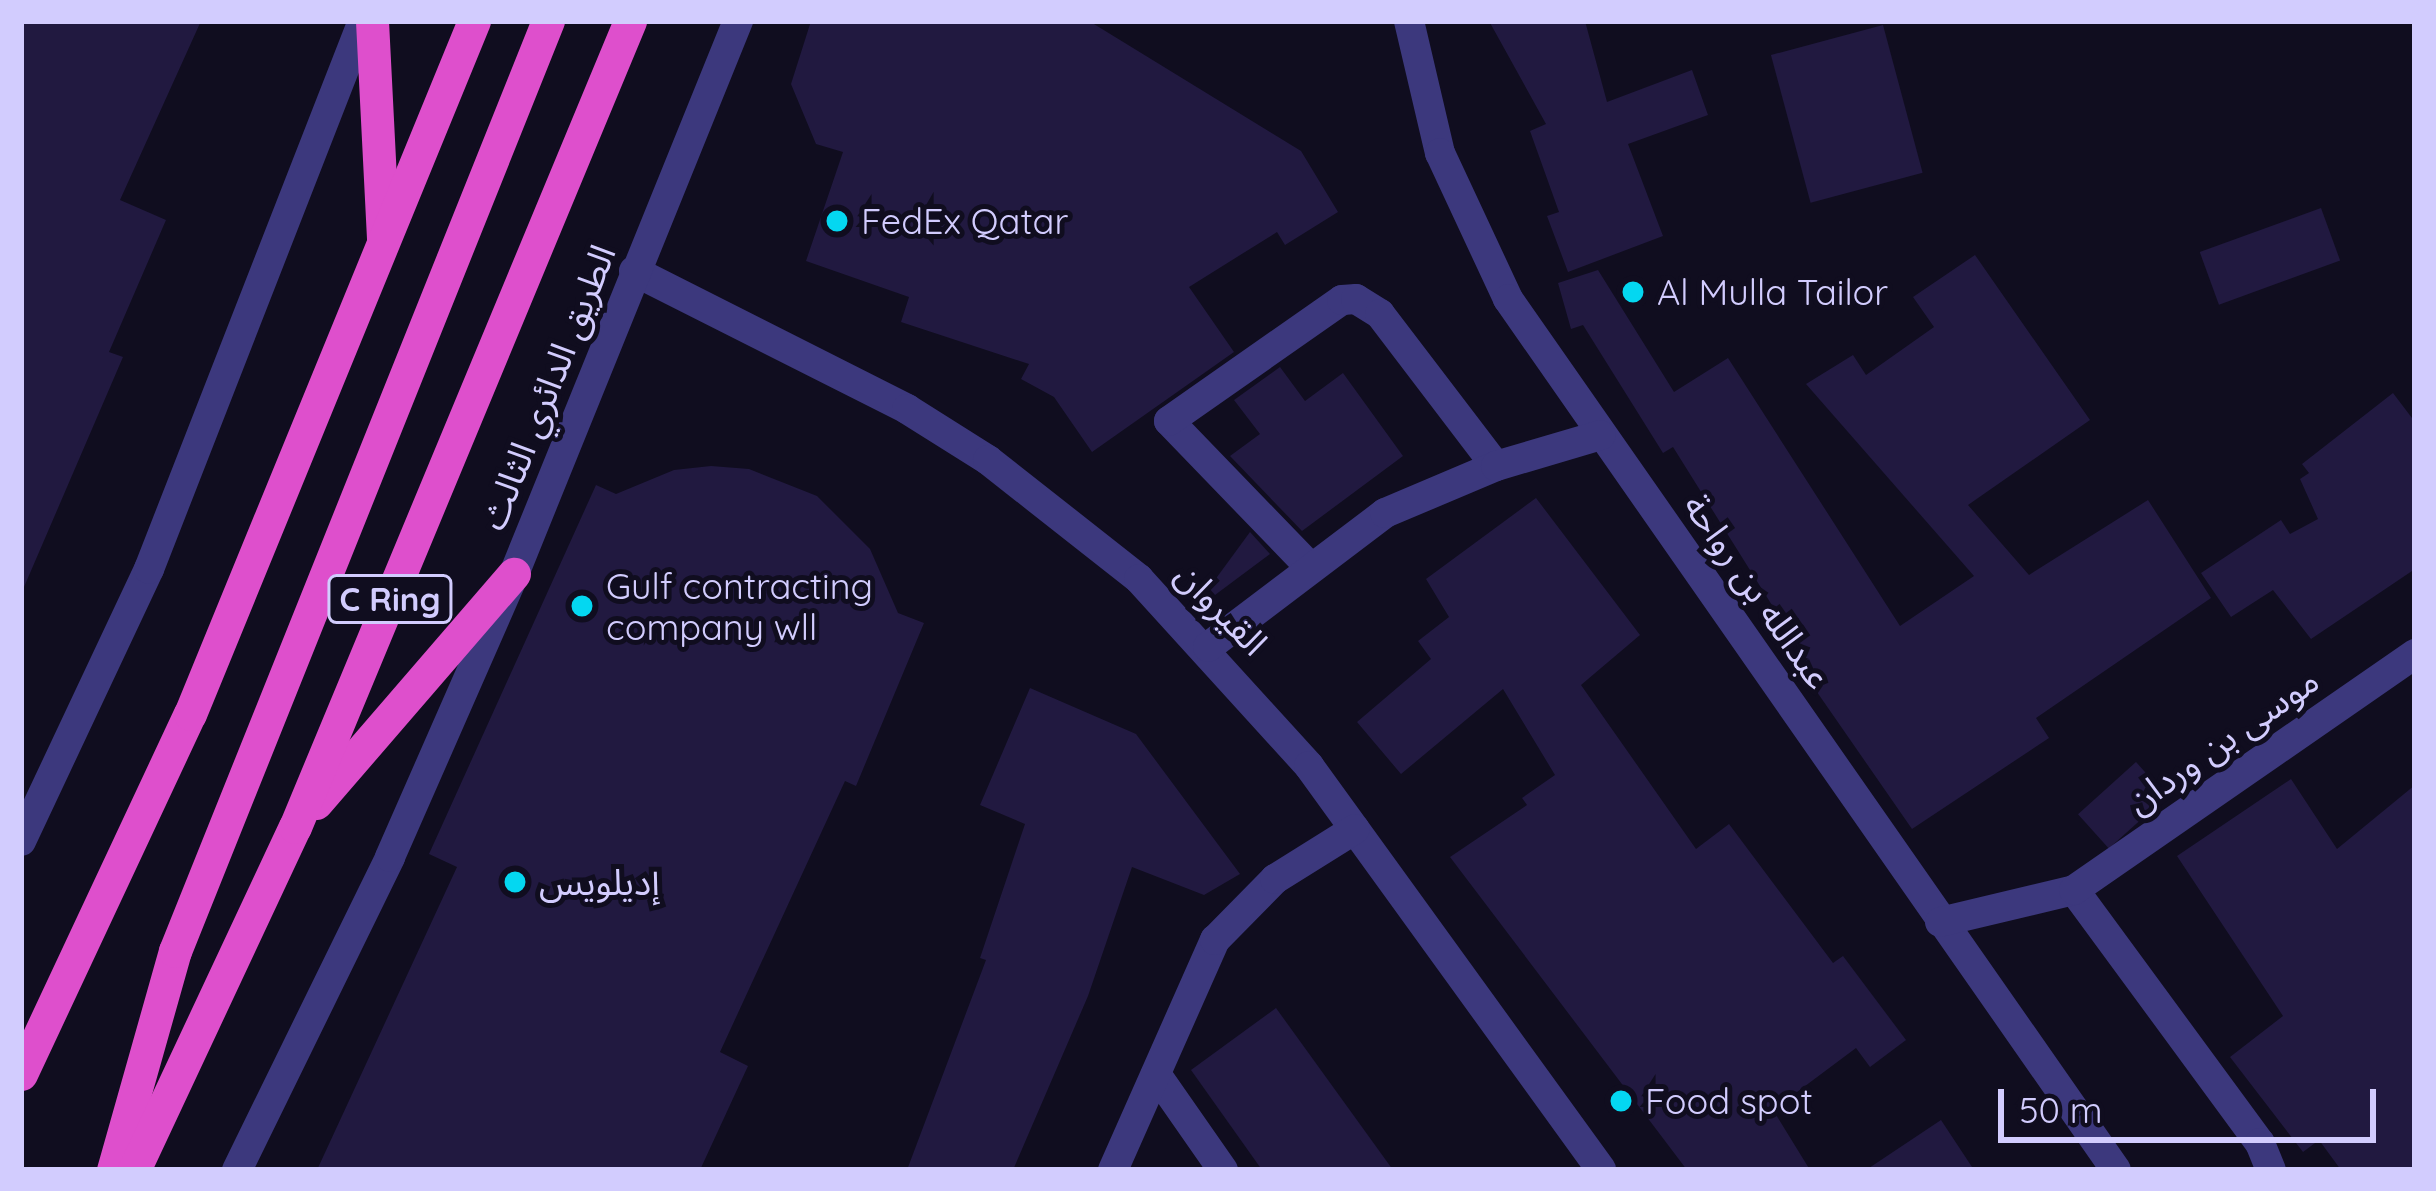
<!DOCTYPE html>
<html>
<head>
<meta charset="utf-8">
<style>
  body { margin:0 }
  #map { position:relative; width:2436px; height:1191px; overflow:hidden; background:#100d1f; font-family:Quicksand,"Noto Sans Arabic",sans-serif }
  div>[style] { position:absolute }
  .building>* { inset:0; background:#211940; transform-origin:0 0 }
  .minor>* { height:30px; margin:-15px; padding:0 15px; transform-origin:15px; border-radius:15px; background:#3c387d }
  .trunk>* { height:33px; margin:-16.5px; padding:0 16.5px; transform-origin:16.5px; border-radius:16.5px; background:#de4fcc }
  .dots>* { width:33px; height:33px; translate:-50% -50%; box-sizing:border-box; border:6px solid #100d1f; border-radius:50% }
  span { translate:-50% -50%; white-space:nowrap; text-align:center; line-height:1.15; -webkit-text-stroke:10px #100d1f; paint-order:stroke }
  .shield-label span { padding:3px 9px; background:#100d1f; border:3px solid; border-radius:9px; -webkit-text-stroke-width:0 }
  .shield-label { font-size:33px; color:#d2ccfe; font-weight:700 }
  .poi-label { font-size:36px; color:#d2ccfe }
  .left { translate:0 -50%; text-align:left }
  .street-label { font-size:36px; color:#d2ccfe }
  .frame { position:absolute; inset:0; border:24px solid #d2ccfe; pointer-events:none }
  .scale { position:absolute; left:1998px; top:1089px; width:378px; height:54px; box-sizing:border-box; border:6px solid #d2ccfe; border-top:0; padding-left:15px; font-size:36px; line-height:42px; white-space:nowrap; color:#d2ccfe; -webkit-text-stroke:9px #100d1f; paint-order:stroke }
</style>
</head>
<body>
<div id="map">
  <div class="building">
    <div style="clip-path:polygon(21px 21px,201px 21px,120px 200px,166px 220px,109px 352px,123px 357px,21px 594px)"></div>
    <div style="clip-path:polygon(811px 21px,1089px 21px,1301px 151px,1338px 212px,1285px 245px,1277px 232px,1189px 287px,1234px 352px,1092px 452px,1054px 397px,1021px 379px,1029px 364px,901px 322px,909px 297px,806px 261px,843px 152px,816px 144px,791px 84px)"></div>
    <div style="clip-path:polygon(1489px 21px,1585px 21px,1607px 102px,1692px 70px,1708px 115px,1628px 144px,1663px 236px,1568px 272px,1547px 216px,1559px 212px,1530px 131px,1546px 124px)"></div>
    <div style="left:1883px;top:25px;width:153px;height:116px;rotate:75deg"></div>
    <div style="left:2321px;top:208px;width:56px;height:129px;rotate:70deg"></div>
    <div style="clip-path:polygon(1975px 255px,2090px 420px,1968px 505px,2029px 575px,2148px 500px,2211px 598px,2036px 718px,2049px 738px,1912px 829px,1792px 656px,1800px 650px,1673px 447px,1663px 453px,1583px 325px,1571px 329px,1558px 283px,1598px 270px,1674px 392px,1728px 358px,1900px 626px,1974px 576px,1806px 384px,1853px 355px,1866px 375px,1934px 327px,1913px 297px)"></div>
    <div style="clip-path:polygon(1280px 367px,1305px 401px,1343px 373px,1403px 456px,1302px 531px,1230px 456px,1260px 434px,1234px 400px)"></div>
    <div style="clip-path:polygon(2393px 393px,2415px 422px,2415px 569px,2311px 639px,2273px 590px,2231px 617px,2201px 573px,2281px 520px,2290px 534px,2318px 519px,2300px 479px,2309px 473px,2302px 464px)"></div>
    <div style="clip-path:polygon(711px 466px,749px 469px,817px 496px,870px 549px,898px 613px,924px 623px,856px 786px,845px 781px,720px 1052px,748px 1066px,700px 1170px,317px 1170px,457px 867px,429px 854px,596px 485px,616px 494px,674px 470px)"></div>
    <div style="clip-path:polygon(1536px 498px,1640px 635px,1581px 685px,1696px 849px,1729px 824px,1833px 963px,1843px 956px,1906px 1040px,1870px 1067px,1856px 1048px,1773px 1110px,1810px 1170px,1687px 1170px,1450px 857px,1527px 805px,1522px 798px,1555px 775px,1503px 689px,1401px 774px,1357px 722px,1431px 659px,1418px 641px,1449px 617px,1426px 579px)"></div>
    <div style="clip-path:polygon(1250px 532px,1270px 554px,1215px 595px,1209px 588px)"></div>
    <div style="clip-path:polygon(1030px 688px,1136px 734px,1240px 874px,1204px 895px,1132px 867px,1088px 996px,1013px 1170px,907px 1170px,986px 960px,980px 958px,1025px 824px,980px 805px)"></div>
    <div style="left:2136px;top:762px;width:46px;height:78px;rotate:48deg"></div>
    <div style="clip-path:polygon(2291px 779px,2337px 849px,2415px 785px,2415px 1170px,2341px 1170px,2319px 1140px,2303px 1152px,2230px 1057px,2283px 1016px,2177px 856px)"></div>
    <div style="clip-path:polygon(1276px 1008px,1393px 1170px,1262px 1170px,1191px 1070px)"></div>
    <div style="clip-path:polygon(1941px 1120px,1974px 1170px,1866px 1170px)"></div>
  </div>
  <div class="minor">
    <div style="left:1409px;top:21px;width:136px;rotate:76.8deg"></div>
    <div style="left:1440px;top:153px;width:161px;rotate:65deg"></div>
    <div style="left:1508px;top:299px;width:1062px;rotate:55.08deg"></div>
    <div style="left:634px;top:271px;width:306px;rotate:26.8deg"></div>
    <div style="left:907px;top:409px;width:96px;rotate:32.2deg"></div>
    <div style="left:988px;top:460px;width:192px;rotate:38.2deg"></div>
    <div style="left:1139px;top:579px;width:253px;rotate:47.7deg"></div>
    <div style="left:1309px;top:766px;width:498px;rotate:54.1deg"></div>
    <div style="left:1308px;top:565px;width:200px;rotate:-134deg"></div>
    <div style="left:1169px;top:421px;width:211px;rotate:-35deg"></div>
    <div style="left:1342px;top:300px;width:14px;rotate:-4deg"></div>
    <div style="left:1356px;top:299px;width:28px;rotate:32deg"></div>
    <div style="left:1380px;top:314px;width:191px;rotate:52.7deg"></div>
    <div style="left:1208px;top:647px;width:222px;rotate:-37.1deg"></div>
    <div style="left:1385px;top:513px;width:121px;rotate:-22.9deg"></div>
    <div style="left:1496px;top:466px;width:109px;rotate:-16.4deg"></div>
    <div style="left:21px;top:841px;width:301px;rotate:-64.8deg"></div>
    <div style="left:149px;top:569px;width:588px;rotate:-68.67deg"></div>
    <div style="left:2074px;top:890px;width:314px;rotate:53.7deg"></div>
    <div style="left:2260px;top:1143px;width:29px;rotate:68deg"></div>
    <div style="left:1940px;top:922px;width:138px;rotate:-13.4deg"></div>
    <div style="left:2074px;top:890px;width:415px;rotate:-34.7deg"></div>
    <div style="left:1156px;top:1074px;width:117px;rotate:55.1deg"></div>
    <div style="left:237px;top:1170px;width:348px;rotate:-63.9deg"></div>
    <div style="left:390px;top:857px;width:309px;rotate:-66.3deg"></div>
    <div style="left:514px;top:574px;width:597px;rotate:-67.95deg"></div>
    <div style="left:1113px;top:1170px;width:252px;rotate:-66.1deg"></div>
    <div style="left:1215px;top:940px;width:86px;rotate:-45.5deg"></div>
    <div style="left:1275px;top:879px;width:94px;rotate:-32deg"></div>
  </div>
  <div class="trunk">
    <div style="left:372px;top:21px;width:220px;rotate:87.1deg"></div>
    <div style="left:316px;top:803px;width:303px;rotate:-49.2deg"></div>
    <div style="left:21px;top:1074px;width:398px;rotate:-64.9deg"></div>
    <div style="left:190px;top:714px;width:749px;rotate:-67.72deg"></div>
    <div style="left:113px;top:1170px;width:228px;rotate:-74.2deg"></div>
    <div style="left:175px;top:951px;width:1002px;rotate:-68.15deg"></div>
    <div style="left:134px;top:1170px;width:379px;rotate:-64.9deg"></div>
    <div style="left:295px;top:827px;width:873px;rotate:-67.43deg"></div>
  </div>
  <div class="dots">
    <div style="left:837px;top:221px;background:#04d7f1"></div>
    <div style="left:1633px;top:292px;background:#04d7f1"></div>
    <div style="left:582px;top:606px;background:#04d7f1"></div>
    <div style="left:515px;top:882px;background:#04d7f1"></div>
    <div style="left:1621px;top:1101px;background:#04d7f1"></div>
  </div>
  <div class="shield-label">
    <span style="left:390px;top:599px">C Ring</span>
  </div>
  <div class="poi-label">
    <span class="left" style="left:861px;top:221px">FedEx Qatar</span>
    <span class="left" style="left:1657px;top:292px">Al Mulla Tailor</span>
    <span class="left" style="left:606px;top:606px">Gulf contracting<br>company wll</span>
    <span class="left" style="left:539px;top:882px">إديلويس</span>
    <span class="left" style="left:1645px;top:1101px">Food spot</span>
  </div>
  <div class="street-label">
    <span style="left:547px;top:387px;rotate:-68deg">الطريق الدائري الثالث</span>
    <span style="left:1758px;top:591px;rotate:55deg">عبدالله بن رواحة</span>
    <span style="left:1222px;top:608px;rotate:46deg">القيروان</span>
    <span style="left:2222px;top:740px;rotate:-35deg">موسى بن وردان</span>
  </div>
  <div class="frame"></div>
  <div class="scale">50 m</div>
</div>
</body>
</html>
